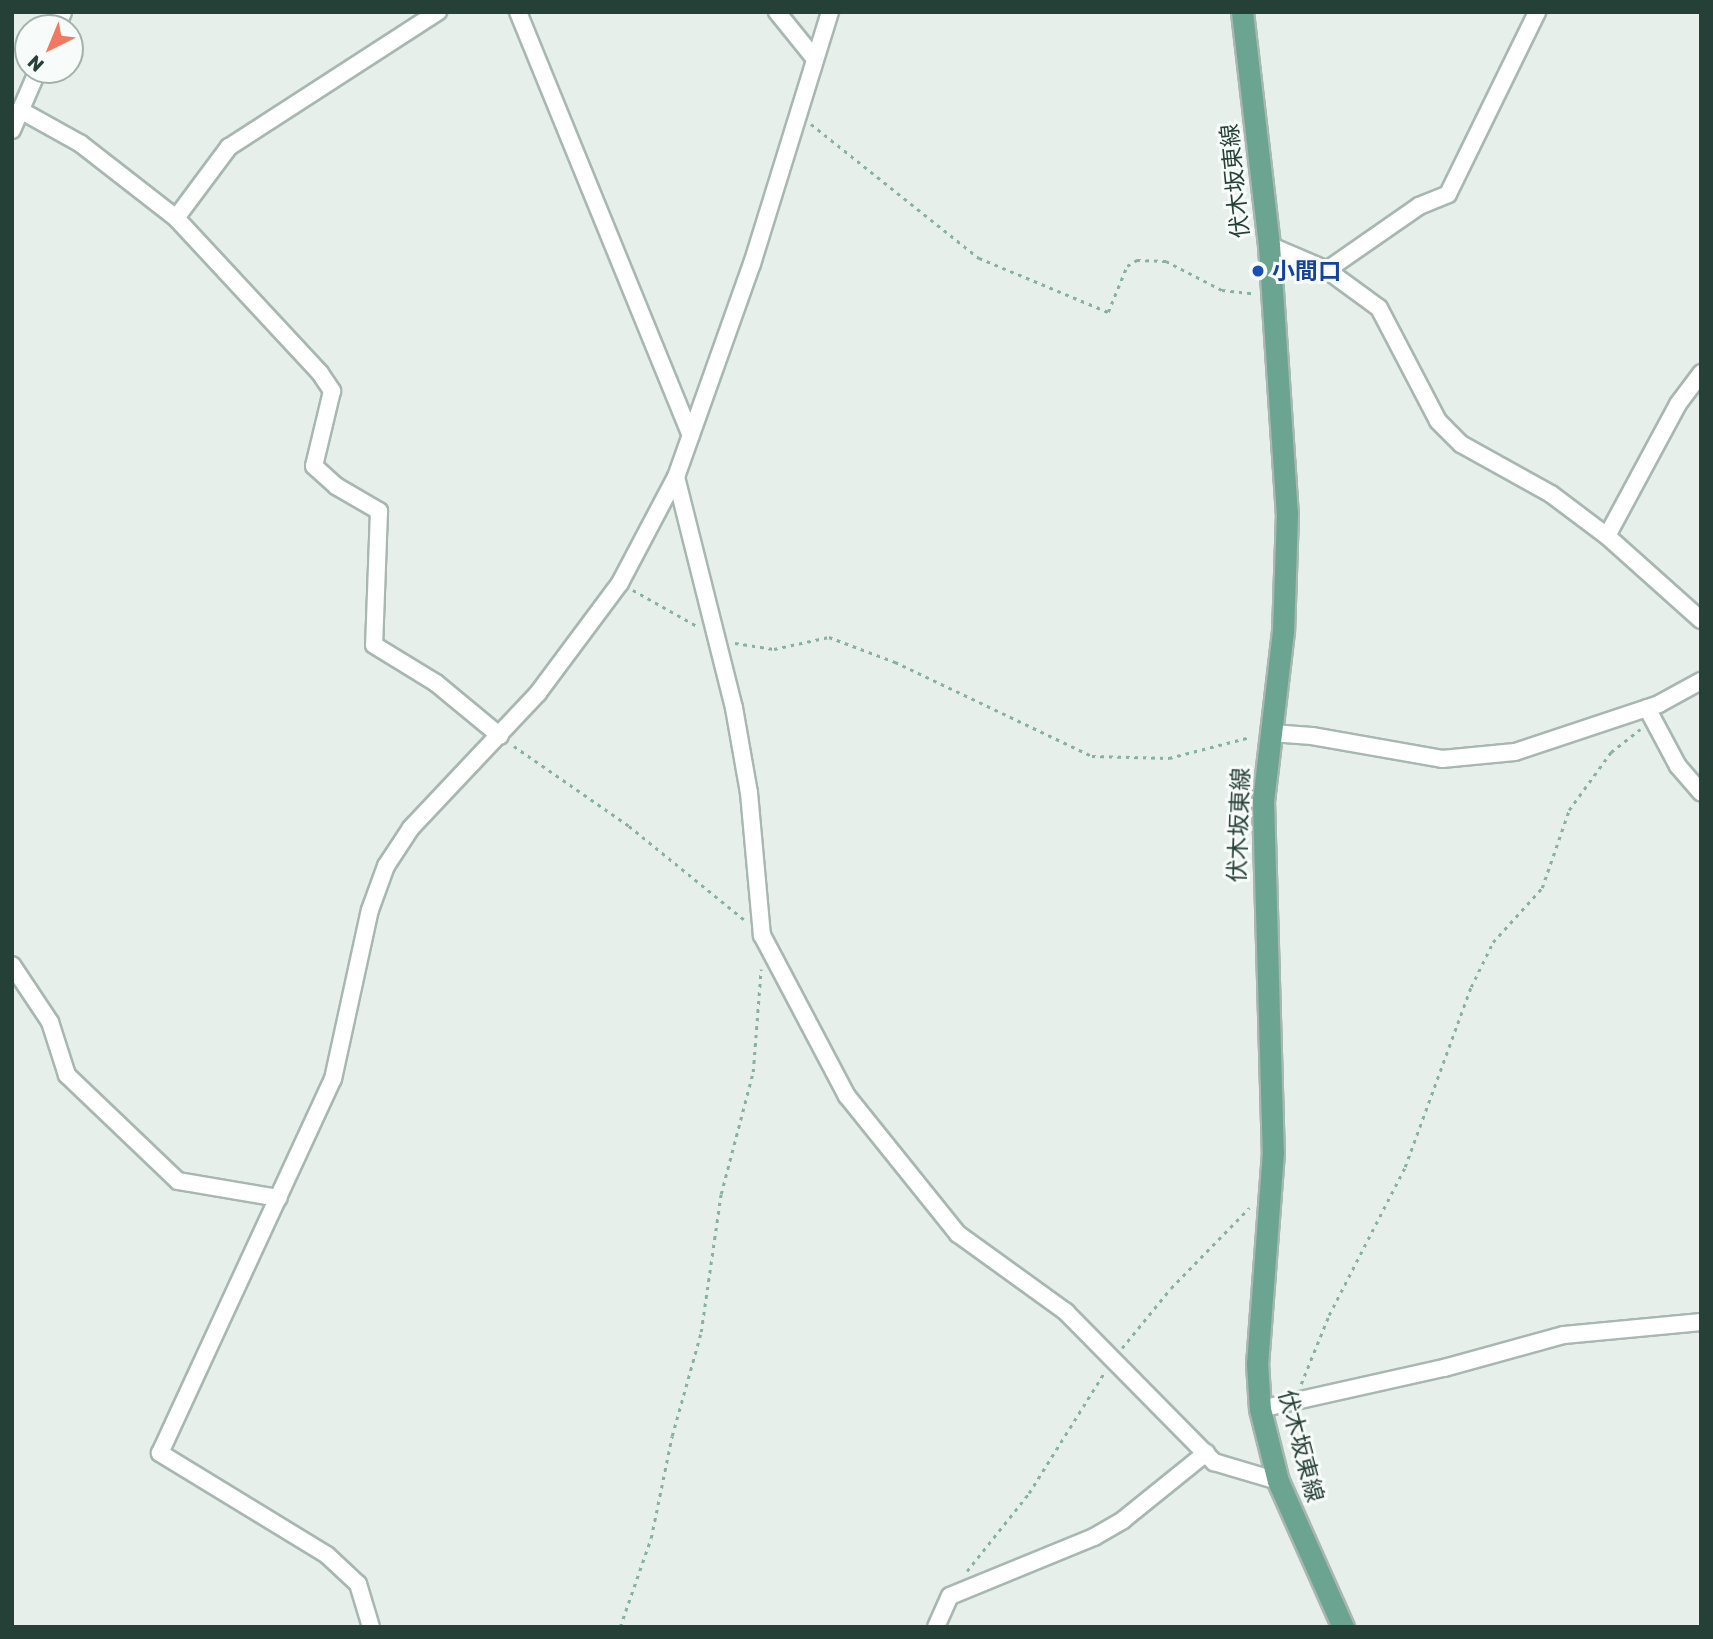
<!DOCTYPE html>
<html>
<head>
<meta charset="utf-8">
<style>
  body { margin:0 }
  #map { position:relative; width:1713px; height:1639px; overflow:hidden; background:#e6efea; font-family:Rubik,"Noto Sans JP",sans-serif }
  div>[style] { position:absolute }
  .path>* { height:2.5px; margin-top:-1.25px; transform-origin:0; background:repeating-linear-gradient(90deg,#87b2a1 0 3.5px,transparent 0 8.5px) }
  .roads { filter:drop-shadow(2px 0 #a8b7b1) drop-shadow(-2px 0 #a8b7b1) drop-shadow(0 2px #a8b7b1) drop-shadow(0 -2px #a8b7b1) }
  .minor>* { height:16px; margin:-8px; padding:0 8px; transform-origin:8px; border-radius:8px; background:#fff }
  .major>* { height:21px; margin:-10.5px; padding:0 10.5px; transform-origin:10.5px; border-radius:10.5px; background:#6ba490 }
  .dots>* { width:19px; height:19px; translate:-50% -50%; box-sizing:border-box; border:4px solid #f7fbf9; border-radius:50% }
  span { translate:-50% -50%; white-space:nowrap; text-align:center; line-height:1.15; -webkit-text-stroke:6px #f7fbf9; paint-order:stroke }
  .street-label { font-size:23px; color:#254137 }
  .transit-label { font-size:23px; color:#164399; font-weight:700 }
  .left { translate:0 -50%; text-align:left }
  .frame { position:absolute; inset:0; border:14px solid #254137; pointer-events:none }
  .north { position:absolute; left:14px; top:14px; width:70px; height:70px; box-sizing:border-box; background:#f7fbf9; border:2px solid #a3b1ab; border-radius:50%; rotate:223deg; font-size:19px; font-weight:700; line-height:28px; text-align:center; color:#254137 }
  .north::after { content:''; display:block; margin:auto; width:24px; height:32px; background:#f17962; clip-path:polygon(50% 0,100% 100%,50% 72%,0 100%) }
</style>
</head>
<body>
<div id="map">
  <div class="path">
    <div style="left:811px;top:124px;width:215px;rotate:38.6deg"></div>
    <div style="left:979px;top:258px;width:140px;rotate:22.7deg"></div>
    <div style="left:1108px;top:312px;width:50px;rotate:-67.6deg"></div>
    <div style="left:1127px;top:266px;width:12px;rotate:-31deg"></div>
    <div style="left:1137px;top:260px;width:29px;rotate:2deg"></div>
    <div style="left:1166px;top:261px;width:63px;rotate:27.4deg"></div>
    <div style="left:1222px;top:290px;width:30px;rotate:6deg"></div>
    <div style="left:633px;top:590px;width:73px;rotate:29.4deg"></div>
    <div style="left:735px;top:643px;width:39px;rotate:9deg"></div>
    <div style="left:774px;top:649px;width:56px;rotate:-12.3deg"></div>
    <div style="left:829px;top:637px;width:71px;rotate:20.7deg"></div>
    <div style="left:895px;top:662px;width:218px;rotate:25.5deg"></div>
    <div style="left:1092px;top:756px;width:77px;rotate:1.5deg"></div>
    <div style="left:1169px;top:758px;width:84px;rotate:-14.5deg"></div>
    <div style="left:514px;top:746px;width:140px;rotate:34.8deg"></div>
    <div style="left:629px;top:826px;width:151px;rotate:39.1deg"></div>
    <div style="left:1122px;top:1348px;width:77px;rotate:-50.8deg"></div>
    <div style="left:1171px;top:1288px;width:112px;rotate:-45.7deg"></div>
    <div style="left:1301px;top:1384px;width:74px;rotate:-67.9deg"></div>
    <div style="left:1329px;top:1315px;width:166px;rotate:-62.8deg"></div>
    <div style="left:1405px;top:1167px;width:192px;rotate:-69.9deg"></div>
    <div style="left:1471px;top:987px;width:50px;rotate:-63.9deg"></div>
    <div style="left:1493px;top:942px;width:73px;rotate:-47.8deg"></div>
    <div style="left:1542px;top:888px;width:83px;rotate:-70.9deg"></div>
    <div style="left:1569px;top:810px;width:72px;rotate:-54.1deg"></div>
    <div style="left:1611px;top:752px;width:37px;rotate:-38deg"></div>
    <div style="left:967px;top:1571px;width:100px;rotate:-51.5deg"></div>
    <div style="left:1029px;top:1493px;width:142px;rotate:-58deg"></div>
    <div style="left:620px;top:1627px;width:94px;rotate:-70.8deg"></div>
    <div style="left:651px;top:1538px;width:104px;rotate:-78.4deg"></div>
    <div style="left:672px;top:1436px;width:108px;rotate:-74.4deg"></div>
    <div style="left:701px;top:1332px;width:139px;rotate:-81.8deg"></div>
    <div style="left:721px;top:1194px;width:126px;rotate:-75.3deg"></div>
    <div style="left:753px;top:1072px;width:103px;rotate:-85.6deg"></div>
  </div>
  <div class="roads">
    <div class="minor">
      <div style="left:518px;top:12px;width:457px;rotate:67.8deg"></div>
      <div style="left:777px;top:12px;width:60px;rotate:51deg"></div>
      <div style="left:56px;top:28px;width:17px;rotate:-66deg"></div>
      <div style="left:20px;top:110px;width:70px;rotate:29.1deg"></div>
      <div style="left:81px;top:144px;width:120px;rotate:37.9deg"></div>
      <div style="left:176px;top:218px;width:212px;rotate:47.1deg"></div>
      <div style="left:320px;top:373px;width:22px;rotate:56deg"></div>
      <div style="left:332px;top:391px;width:77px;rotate:103.5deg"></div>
      <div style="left:314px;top:466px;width:30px;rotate:42deg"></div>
      <div style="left:336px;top:486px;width:50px;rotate:30.2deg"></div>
      <div style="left:379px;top:511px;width:134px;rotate:92.1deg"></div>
      <div style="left:374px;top:645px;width:73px;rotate:31.5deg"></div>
      <div style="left:436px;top:683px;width:83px;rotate:39.6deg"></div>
      <div style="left:12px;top:130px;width:65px;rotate:-66.6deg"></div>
      <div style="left:176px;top:218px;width:89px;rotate:-53.3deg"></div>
      <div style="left:229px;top:147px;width:249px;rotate:-32.9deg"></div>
      <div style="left:1269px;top:245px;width:63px;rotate:23.3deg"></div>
      <div style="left:1327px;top:270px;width:64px;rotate:36.2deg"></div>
      <div style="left:1379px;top:308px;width:127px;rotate:62.4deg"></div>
      <div style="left:1438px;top:421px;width:33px;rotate:45deg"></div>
      <div style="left:1461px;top:444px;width:103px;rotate:29.1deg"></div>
      <div style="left:1551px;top:494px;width:70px;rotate:36.9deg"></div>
      <div style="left:1607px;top:536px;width:126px;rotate:41.8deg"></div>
      <div style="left:1327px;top:270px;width:112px;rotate:-34.8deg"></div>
      <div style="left:1419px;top:206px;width:31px;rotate:-22deg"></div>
      <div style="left:1448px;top:194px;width:203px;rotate:-63.9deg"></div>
      <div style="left:676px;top:477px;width:238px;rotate:75.9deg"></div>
      <div style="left:734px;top:708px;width:86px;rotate:80deg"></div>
      <div style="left:749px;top:793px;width:143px;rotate:84.8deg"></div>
      <div style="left:762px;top:935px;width:182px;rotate:62.2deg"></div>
      <div style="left:847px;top:1096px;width:177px;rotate:51.2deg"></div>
      <div style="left:958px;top:1234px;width:133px;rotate:35.8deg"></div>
      <div style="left:1066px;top:1312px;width:211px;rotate:45.4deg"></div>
      <div style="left:1214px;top:1462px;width:67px;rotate:16.5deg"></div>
      <div style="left:1607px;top:536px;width:150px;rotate:-61.7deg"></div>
      <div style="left:1678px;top:404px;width:39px;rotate:-53deg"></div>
      <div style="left:1647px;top:708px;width:66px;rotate:61.9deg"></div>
      <div style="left:1678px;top:766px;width:35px;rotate:49deg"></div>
      <div style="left:1271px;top:733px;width:41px;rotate:4.2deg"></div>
      <div style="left:1312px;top:736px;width:132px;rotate:10deg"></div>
      <div style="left:1442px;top:759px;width:73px;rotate:-5.5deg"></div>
      <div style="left:1515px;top:752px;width:152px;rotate:-18.4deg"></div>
      <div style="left:1659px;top:704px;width:48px;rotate:-28.7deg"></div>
      <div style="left:12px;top:965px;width:69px;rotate:56.3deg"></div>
      <div style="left:50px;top:1022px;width:56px;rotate:72.2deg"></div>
      <div style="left:67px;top:1075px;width:153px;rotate:43.7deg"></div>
      <div style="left:178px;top:1181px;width:102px;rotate:9.6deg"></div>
      <div style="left:1260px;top:1409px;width:189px;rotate:-12.6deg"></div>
      <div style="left:1444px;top:1368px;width:124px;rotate:-15.4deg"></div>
      <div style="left:1564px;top:1335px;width:138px;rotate:-5.4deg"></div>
      <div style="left:371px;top:1627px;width:45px;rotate:-106.8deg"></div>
      <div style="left:358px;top:1584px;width:42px;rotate:-136.9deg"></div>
      <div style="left:327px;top:1555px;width:196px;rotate:-148.6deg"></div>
      <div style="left:160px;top:1453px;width:412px;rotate:-65.2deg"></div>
      <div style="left:333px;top:1079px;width:173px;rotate:-77.7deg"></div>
      <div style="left:370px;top:910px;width:47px;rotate:-70deg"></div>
      <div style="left:386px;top:866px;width:45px;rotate:-56.7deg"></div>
      <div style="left:411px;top:828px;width:185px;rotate:-46.7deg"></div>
      <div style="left:538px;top:693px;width:137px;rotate:-53.3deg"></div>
      <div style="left:620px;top:583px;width:120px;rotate:-62.2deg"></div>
      <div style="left:676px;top:477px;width:226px;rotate:-70.4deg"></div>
      <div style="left:752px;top:264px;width:264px;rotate:-72.8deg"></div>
      <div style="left:936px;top:1627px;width:34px;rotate:-66deg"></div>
      <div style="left:950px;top:1596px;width:156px;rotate:-22.3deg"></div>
      <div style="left:1094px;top:1537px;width:34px;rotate:-30deg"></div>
      <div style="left:1123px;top:1520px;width:107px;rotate:-38.9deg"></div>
    </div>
    <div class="major">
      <div style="left:1242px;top:12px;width:235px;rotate:83.4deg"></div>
      <div style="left:1269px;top:245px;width:269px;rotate:86.2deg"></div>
      <div style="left:1287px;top:513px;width:118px;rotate:91.9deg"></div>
      <div style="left:1283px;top:631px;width:171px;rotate:96.7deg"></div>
      <div style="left:1263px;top:801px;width:351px;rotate:88.4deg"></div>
      <div style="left:1273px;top:1152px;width:212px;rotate:94.3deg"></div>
      <div style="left:1257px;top:1363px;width:46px;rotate:86.3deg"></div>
      <div style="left:1260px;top:1409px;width:74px;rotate:76deg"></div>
      <div style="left:1278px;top:1481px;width:160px;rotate:66deg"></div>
    </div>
  </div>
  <div class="dots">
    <div style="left:1258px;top:271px;background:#1a4fb4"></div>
  </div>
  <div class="street-label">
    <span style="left:1235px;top:181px;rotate:-96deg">伏木坂東線</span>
    <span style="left:1239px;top:825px;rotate:-88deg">伏木坂東線</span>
    <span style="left:1301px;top:1446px;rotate:75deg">伏木坂東線</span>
  </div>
  <div class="transit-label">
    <span class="left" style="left:1272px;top:271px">小間口</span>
  </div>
  <div class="frame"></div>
  <div class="north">N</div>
</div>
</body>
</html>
